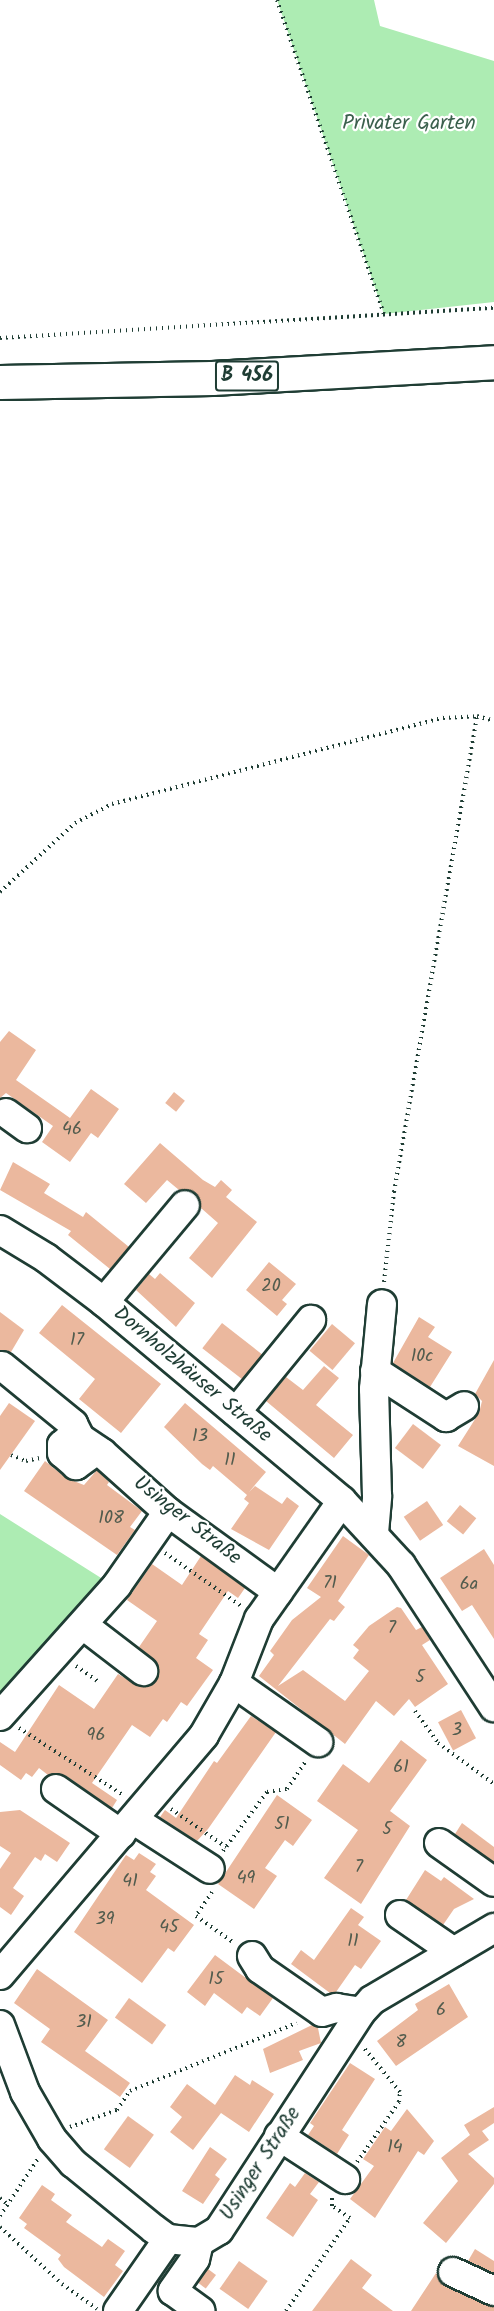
<!DOCTYPE html>
<html>
<head>
<meta charset="utf-8">
<style>
  body { margin:0 }
  #map { position:relative; width:494px; height:2311px; overflow:hidden; background:#fff; font-family:Kalam,sans-serif }
  div>[style] { position:absolute }
  .green>* { inset:0; background:#adecb3 }
  .building>* { inset:0; background:#ebb89e; transform-origin:0 0 }
  .path>* { height:4px; margin-top:-2px; transform-origin:0; background:repeating-linear-gradient(90deg,#1f3d34 0 1.5px,transparent 0 6px) }
  .roads { filter:drop-shadow(2px 0 #1f3d34) drop-shadow(-2px 0 #1f3d34) drop-shadow(0 2px #1f3d34) drop-shadow(0 -2px #1f3d34) }
  .minor>* { height:28px; margin:-14px; padding:0 14px; transform-origin:14px; border-radius:14px; background:#fff }
  .major>* { height:33px; margin:-16.5px; padding:0 16.5px; transform-origin:16.5px; border-radius:16.5px; background:#fff }
  span { translate:-50% -50%; white-space:nowrap; text-align:center; line-height:1.15; -webkit-text-stroke:4.5px #fff; paint-order:stroke }
  .number-label { font-size:18px; color:#525c4e }
  .number-label span { -webkit-text-stroke-width:0 }
  .shield-label span { padding:2px 4px; background:#fff; border:2px solid; border-radius:4px; -webkit-text-stroke-width:0 }
  .shield-label { font-size:20px; color:#1f3d34; font-weight:700 }
  .park-label { font-size:21px; color:#3b604d }
  .street-label { font-size:21px; color:#1f3d34 }
</style>
</head>
<body>
<div id="map">
  <div class="green">
    <div style="clip-path:polygon(277px 0,374px 0,380px 26px,494px 61px,494px 302px,384px 314px)"></div>
    <div style="clip-path:polygon(0 1514px,109px 1583px,95px 1588px,0 1703px)"></div>
  </div>
  <div class="building">
    <div style="clip-path:polygon(9px 1031px,36px 1050px,16px 1080px,63px 1113px,70px 1118px,91px 1089px,119px 1109px,98px 1138px,91px 1133px,70px 1162px,42px 1142px,53px 1126px,6px 1093px,0 1098px,0 1042px)"></div>
    <div style="left:174px;top:1092px;width:14px;height:14px;rotate:39deg"></div>
    <div style="clip-path:polygon(160px 1143px,203px 1180px,215px 1187px,221px 1180px,232px 1190px,226px 1197px,257px 1222px,212px 1278px,189px 1258px,218px 1223px,201px 1208px,196px 1193px,179px 1190px,167px 1180px,146px 1203px,124px 1184px)"></div>
    <div style="clip-path:polygon(13px 1162px,50px 1184px,44px 1193px,83px 1217px,86px 1212px,129px 1247px,110px 1269px,68px 1235px,71px 1231px,0 1190px)"></div>
    <div style="clip-path:polygon(269px 1262px,296px 1284px,282px 1300px,287px 1304px,277px 1316px,246px 1290px)"></div>
    <div style="clip-path:polygon(160px 1273px,195px 1303px,176px 1327px,136px 1290px,149px 1274px,155px 1279px)"></div>
    <div style="clip-path:polygon(62px 1305px,161px 1384px,121px 1433px,79px 1399px,95px 1379px,39px 1333px)"></div>
    <div style="clip-path:polygon(0 1312px,24px 1330px,11px 1352px,0 1350px)"></div>
    <div style="clip-path:polygon(419px 1317px,435px 1327px,428px 1337px,452px 1352px,430px 1387px,393px 1363px)"></div>
    <div style="left:222px;top:1323px;width:51px;height:32px;rotate:38deg"></div>
    <div style="left:332px;top:1324px;width:30px;height:35px;rotate:40deg"></div>
    <div style="clip-path:polygon(494px 1360px,494px 1466px,458px 1446px,479px 1413px,482px 1401px,475px 1394px)"></div>
    <div style="clip-path:polygon(324px 1366px,339px 1378px,316px 1405px,353px 1435px,334px 1458px,266px 1401px,286px 1377px,303px 1390px)"></div>
    <div style="clip-path:polygon(9px 1403px,35px 1421px,0 1470px,0 1416px)"></div>
    <div style="clip-path:polygon(185px 1403px,266px 1472px,249px 1492px,255px 1486px,282px 1504px,287px 1497px,299px 1506px,269px 1550px,231px 1529px,249px 1503px,244px 1499px,247px 1495px,213px 1466px,210px 1470px,202px 1464px,164px 1427px)"></div>
    <div style="left:413px;top:1424px;width:35px;height:30px;rotate:37deg"></div>
    <div style="clip-path:polygon(45px 1461px,66px 1478px,84px 1485px,97px 1470px,109px 1482px,107px 1485px,142px 1511px,130px 1527px,135px 1530px,117px 1555px,24px 1491px)"></div>
    <div style="left:427px;top:1501px;width:29px;height:28px;rotate:56deg"></div>
    <div style="left:460px;top:1505px;width:21px;height:21px;rotate:39deg"></div>
    <div style="clip-path:polygon(343px 1536px,369px 1555px,338px 1601px,345px 1607px,334px 1621px,330px 1619px,278px 1686px,303px 1670px,345px 1701px,369px 1671px,353px 1658px,359px 1650px,353px 1645px,369px 1626px,397px 1607px,401px 1608px,416px 1630px,422px 1627px,430px 1640px,422px 1645px,448px 1684px,415px 1707px,409px 1699px,394px 1716px,376px 1701px,345px 1744px,259px 1676px,274px 1655px,270px 1651px,292px 1620px,321px 1597px,307px 1588px)"></div>
    <div style="clip-path:polygon(484px 1549px,494px 1565px,494px 1639px,472px 1605px,462px 1611px,440px 1578px)"></div>
    <div style="clip-path:polygon(201px 1556px,245px 1588px,238px 1598px,228px 1591px,199px 1634px,208px 1640px,196px 1658px,213px 1670px,187px 1706px,181px 1702px,167px 1722px,163px 1719px,150px 1737px,132px 1725px,92px 1783px,117px 1800px,112px 1808px,65px 1775px,48px 1775px,39px 1768px,32px 1777px,26px 1773px,21px 1780px,0 1765px,0 1742px,15px 1752px,59px 1685px,94px 1709px,118px 1674px,140px 1687px,156px 1681px,158px 1664px,139px 1647px,157px 1621px,127px 1600px,152px 1564px,182px 1585px)"></div>
    <div style="left:461px;top:1710px;width:32px;height:26px;rotate:62deg"></div>
    <div style="clip-path:polygon(251px 1716px,276px 1732px,208px 1829px,197px 1841px,160px 1817px,165px 1810px,176px 1818px,214px 1761px,217px 1763px)"></div>
    <div style="clip-path:polygon(401px 1740px,427px 1760px,390px 1811px,410px 1826px,361px 1904px,324px 1878px,358px 1830px,317px 1801px,343px 1764px,369px 1783px)"></div>
    <div style="clip-path:polygon(277px 1795px,312px 1820px,293px 1846px,285px 1840px,265px 1868px,277px 1876px,254px 1909px,218px 1884px)"></div>
    <div style="clip-path:polygon(20px 1810px,70px 1843px,57px 1862px,45px 1854px,41px 1861px,35px 1857px,13px 1888px,24px 1896px,11px 1915px,0 1907px,0 1869px,11px 1853px,0 1846px,0 1812px)"></div>
    <div style="clip-path:polygon(462px 1823px,494px 1847px,494px 1862px,455px 1834px)"></div>
    <div style="clip-path:polygon(139px 1853px,156px 1864px,150px 1872px,156px 1876px,146px 1890px,194px 1925px,174px 1952px,168px 1948px,142px 1983px,74px 1932px,126px 1855px,134px 1860px)"></div>
    <div style="clip-path:polygon(425px 1870px,441px 1881px,444px 1877px,474px 1899px,454px 1909px,443px 1925px,406px 1900px)"></div>
    <div style="clip-path:polygon(351px 1908px,364px 1917px,358px 1925px,381px 1941px,361px 1969px,355px 1965px,336px 1992px,330px 1993px,291px 1964px,301px 1950px,314px 1960px)"></div>
    <div style="clip-path:polygon(215px 1955px,273px 1998px,260px 2016px,247px 2007px,242px 2014px,214px 1993px,205px 2006px,187px 1992px)"></div>
    <div style="clip-path:polygon(37px 1969px,108px 2020px,85px 2051px,130px 2083px,120px 2097px,41px 2042px,50px 2029px,14px 2003px)"></div>
    <div style="clip-path:polygon(449px 1984px,468px 2017px,396px 2066px,377px 2041px,418px 2010px,415px 2004px)"></div>
    <div style="left:129px;top:1998px;width:46px;height:24px;rotate:36deg"></div>
    <div style="clip-path:polygon(312px 2025px,318px 2028px,321px 2043px,299px 2051px,303px 2060px,270px 2073px,263px 2049px)"></div>
    <div style="clip-path:polygon(350px 2063px,375px 2079px,342px 2130px,349px 2135px,337px 2154px,308px 2135px,314px 2126px,310px 2123px)"></div>
    <div style="clip-path:polygon(235px 2075px,250px 2085px,252px 2080px,274px 2094px,249px 2132px,221px 2113px,193px 2150px,170px 2132px,182px 2117px,170px 2107px,187px 2084px,215px 2105px)"></div>
    <div style="clip-path:polygon(494px 2107px,494px 2123px,482px 2131px,489px 2140px,468px 2154px,494px 2178px,494px 2184px,446px 2243px,423px 2223px,458px 2181px,441px 2158px,470px 2135px,464px 2125px)"></div>
    <div style="clip-path:polygon(407px 2109px,434px 2141px,424px 2155px,418px 2151px,375px 2218px,350px 2199px,374px 2166px,363px 2159px,385px 2127px,391px 2131px)"></div>
    <div style="left:128px;top:2116px;width:32px;height:41px;rotate:36deg"></div>
    <div style="clip-path:polygon(210px 2147px,227px 2159px,215px 2175px,220px 2179px,203px 2204px,182px 2191px)"></div>
    <div style="clip-path:polygon(305px 2173px,319px 2182px,310px 2194px,318px 2200px,293px 2237px,266px 2218px,290px 2183px,295px 2187px)"></div>
    <div style="clip-path:polygon(42px 2185px,55px 2194px,51px 2200px,72px 2215px,66px 2222px,102px 2247px,108px 2239px,125px 2251px,115px 2265px,123px 2271px,104px 2297px,64px 2267px,58px 2259px,61px 2255px,24px 2228px,27px 2224px,19px 2218px)"></div>
    <div style="clip-path:polygon(475px 2249px,494px 2261px,494px 2273px,468px 2261px)"></div>
    <div style="clip-path:polygon(351px 2259px,372px 2275px,362px 2288px,393px 2311px,312px 2311px)"></div>
    <div style="left:239px;top:2261px;width:35px;height:34px;rotate:35deg"></div>
    <div style="left:208px;top:2269px;width:10px;height:17px;rotate:37deg"></div>
    <div style="clip-path:polygon(436px 2273px,446px 2287px,494px 2307px,494px 2311px,411px 2311px)"></div>
  </div>
  <div class="path">
    <div style="left:277px;top:0;width:332px;rotate:71.2deg"></div>
    <div style="left:0;top:338px;width:495px;rotate:-3.5deg"></div>
    <div style="left:0;top:892px;width:102px;rotate:-42.6deg"></div>
    <div style="left:75px;top:823px;width:42px;rotate:-27.2deg"></div>
    <div style="left:112px;top:804px;width:342px;rotate:-14.6deg"></div>
    <div style="left:443px;top:718px;width:34px;rotate:-3deg"></div>
    <div style="left:477px;top:716px;width:18px;rotate:16deg"></div>
    <div style="left:384px;top:1282px;width:91px;rotate:-83.7deg"></div>
    <div style="left:394px;top:1192px;width:483px;rotate:-80.1deg"></div>
    <div style="left:11px;top:1455px;width:16px;rotate:22deg"></div>
    <div style="left:26px;top:1461px;width:14px;rotate:-12deg"></div>
    <div style="left:165px;top:1553px;width:93px;rotate:34.9deg"></div>
    <div style="left:76px;top:1666px;width:29px;rotate:35deg"></div>
    <div style="left:415px;top:1711px;width:39px;rotate:54deg"></div>
    <div style="left:438px;top:1743px;width:69px;rotate:36.2deg"></div>
    <div style="left:19px;top:1728px;width:124px;rotate:32.8deg"></div>
    <div style="left:171px;top:1809px;width:67px;rotate:34.6deg"></div>
    <div style="left:223px;top:1851px;width:74px;rotate:-53.3deg"></div>
    <div style="left:267px;top:1792px;width:20px;rotate:-9deg"></div>
    <div style="left:287px;top:1789px;width:34px;rotate:-56deg"></div>
    <div style="left:212px;top:1892px;width:29px;rotate:124deg"></div>
    <div style="left:196px;top:1916px;width:47px;rotate:35.4deg"></div>
    <div style="left:70px;top:2127px;width:50px;rotate:-19.9deg"></div>
    <div style="left:117px;top:2110px;width:23px;rotate:-56deg"></div>
    <div style="left:130px;top:2091px;width:180px;rotate:-22.2deg"></div>
    <div style="left:357px;top:2162px;width:73px;rotate:-55deg"></div>
    <div style="left:399px;top:2102px;width:10px;rotate:-84deg"></div>
    <div style="left:400px;top:2092px;width:57px;rotate:-129.3deg"></div>
    <div style="left:0;top:2198px;width:8px;rotate:40deg"></div>
    <div style="left:0;top:2216px;width:71px;rotate:-56.5deg"></div>
    <div style="left:0;top:2227px;width:84px;rotate:42.6deg"></div>
    <div style="left:62px;top:2284px;width:43px;rotate:35.5deg"></div>
    <div style="left:286px;top:2311px;width:113px;rotate:-55.5deg"></div>
    <div style="left:350px;top:2218px;width:22px;rotate:-146deg"></div>
    <div style="left:332px;top:2206px;width:9px;rotate:-90deg"></div>
  </div>
  <div class="roads">
    <div class="minor">
      <div style="left:6px;top:1113px;width:26px;rotate:36deg"></div>
      <div style="left:0;top:1230px;width:54px;rotate:31.3deg"></div>
      <div style="left:46px;top:1258px;width:73px;rotate:37.2deg"></div>
      <div style="left:104px;top:1302px;width:310px;rotate:39.9deg"></div>
      <div style="left:342px;top:1501px;width:87px;rotate:47.3deg"></div>
      <div style="left:401px;top:1565px;width:170px;rotate:56.8deg"></div>
      <div style="left:104px;top:1302px;width:126px;rotate:-50.1deg"></div>
      <div style="left:2px;top:1366px;width:92px;rotate:39.2deg"></div>
      <div style="left:73px;top:1424px;width:16px;rotate:63deg"></div>
      <div style="left:375px;top:1371px;width:85px;rotate:32.9deg"></div>
      <div style="left:446px;top:1417px;width:21px;rotate:-31deg"></div>
      <div style="left:236px;top:1412px;width:119px;rotate:-50.8deg"></div>
      <div style="left:97px;top:1450px;width:26px;rotate:144deg"></div>
      <div style="left:76px;top:1465px;width:18px;rotate:-139deg"></div>
      <div style="left:62px;top:1453px;width:8px;rotate:-90deg"></div>
      <div style="left:62px;top:1445px;width:11px;rotate:-41deg"></div>
      <div style="left:70px;top:1438px;width:10px"></div>
      <div style="left:80px;top:1438px;width:27px;rotate:34deg"></div>
      <div style="left:102px;top:1453px;width:89px;rotate:41.8deg"></div>
      <div style="left:168px;top:1512px;width:136px;rotate:36deg"></div>
      <div style="left:374px;top:1533px;width:37px;rotate:-85deg"></div>
      <div style="left:377px;top:1496px;width:107px;rotate:-91.6deg"></div>
      <div style="left:374px;top:1389px;width:85px;rotate:-84.6deg"></div>
      <div style="left:83px;top:1625px;width:76px;rotate:37.5deg"></div>
      <div style="left:234px;top:1683px;width:103px;rotate:35.1deg"></div>
      <div style="left:0;top:1716px;width:176px;rotate:-48.2deg"></div>
      <div style="left:117px;top:1585px;width:89px;rotate:-55.1deg"></div>
      <div style="left:56px;top:1789px;width:79px;rotate:34.7deg"></div>
      <div style="left:134px;top:1820px;width:90px;rotate:32.8deg"></div>
      <div style="left:439px;top:1843px;width:67px;rotate:35.3deg"></div>
      <div style="left:400px;top:1915px;width:65px;rotate:34.4deg"></div>
      <div style="left:252px;top:1956px;width:15px;rotate:58deg"></div>
      <div style="left:260px;top:1969px;width:75px;rotate:34.7deg"></div>
      <div style="left:322px;top:2012px;width:15px;rotate:-16deg"></div>
      <div style="left:336px;top:2008px;width:25px;rotate:9deg"></div>
      <div style="left:0;top:1975px;width:315px;rotate:-49.6deg"></div>
      <div style="left:204px;top:1735px;width:60px;rotate:-60deg"></div>
      <div style="left:234px;top:1683px;width:69px;rotate:-68.7deg"></div>
      <div style="left:259px;top:1619px;width:144px;rotate:-54.9deg"></div>
      <div style="left:0;top:2025px;width:72px;rotate:69.5deg"></div>
      <div style="left:25px;top:2092px;width:54px;rotate:60.1deg"></div>
      <div style="left:52px;top:2139px;width:32px;rotate:49deg"></div>
      <div style="left:73px;top:2163px;width:104px;rotate:39.2deg"></div>
      <div style="left:154px;top:2229px;width:17px;rotate:36deg"></div>
      <div style="left:168px;top:2239px;width:31px;rotate:6deg"></div>
      <div style="left:199px;top:2242px;width:23px;rotate:-31deg"></div>
      <div style="left:219px;top:2230px;width:260px;rotate:-56.9deg"></div>
      <div style="left:361px;top:2012px;width:16px;rotate:-47deg"></div>
      <div style="left:372px;top:2000px;width:142px;rotate:-30.5deg"></div>
      <div style="left:279px;top:2136px;width:79px;rotate:33.1deg"></div>
      <div style="left:199px;top:2242px;width:17px;rotate:103deg"></div>
      <div style="left:195px;top:2259px;width:39px;rotate:125deg"></div>
      <div style="left:173px;top:2291px;width:34px;rotate:36deg"></div>
      <div style="left:453px;top:2272px;width:45px;rotate:24.9deg"></div>
      <div style="left:118px;top:2311px;width:88px;rotate:-55.2deg"></div>
    </div>
    <div class="major">
      <div style="left:0;top:382px;width:212px;rotate:-1.1deg"></div>
      <div style="left:212px;top:378px;width:282px;rotate:-3.2deg"></div>
    </div>
  </div>
  <div class="number-label">
    <span style="left:72px;top:1130px">46</span>
    <span style="left:271px;top:1287px">20</span>
    <span style="left:77px;top:1341px">17</span>
    <span style="left:422px;top:1357px">10c</span>
    <span style="left:200px;top:1437px">13</span>
    <span style="left:230px;top:1461px">11</span>
    <span style="left:111px;top:1519px">108</span>
    <span style="left:330px;top:1584px">71</span>
    <span style="left:469px;top:1585px">6a</span>
    <span style="left:392px;top:1629px">7</span>
    <span style="left:420px;top:1678px">5</span>
    <span style="left:457px;top:1731px">3</span>
    <span style="left:96px;top:1736px">96</span>
    <span style="left:401px;top:1768px">61</span>
    <span style="left:282px;top:1825px">51</span>
    <span style="left:387px;top:1830px">5</span>
    <span style="left:359px;top:1868px">7</span>
    <span style="left:246px;top:1879px">49</span>
    <span style="left:130px;top:1882px">41</span>
    <span style="left:105px;top:1920px">39</span>
    <span style="left:169px;top:1928px">45</span>
    <span style="left:353px;top:1942px">11</span>
    <span style="left:216px;top:1980px">15</span>
    <span style="left:441px;top:2011px">6</span>
    <span style="left:84px;top:2023px">31</span>
    <span style="left:401px;top:2043px">8</span>
    <span style="left:395px;top:2148px">14</span>
  </div>
  <div class="shield-label">
    <span style="left:247px;top:376px">B 456</span>
  </div>
  <div class="park-label">
    <span style="left:409px;top:124px">Privater Garten</span>
  </div>
  <div class="street-label">
    <span style="left:192px;top:1375px;rotate:40deg">Dornholzhäuser Straße</span>
    <span style="left:187px;top:1521px;rotate:38deg">Usinger Straße</span>
    <span style="left:261px;top:2164px;rotate:-57deg">Usinger Straße</span>
  </div>
</div>
</body>
</html>
